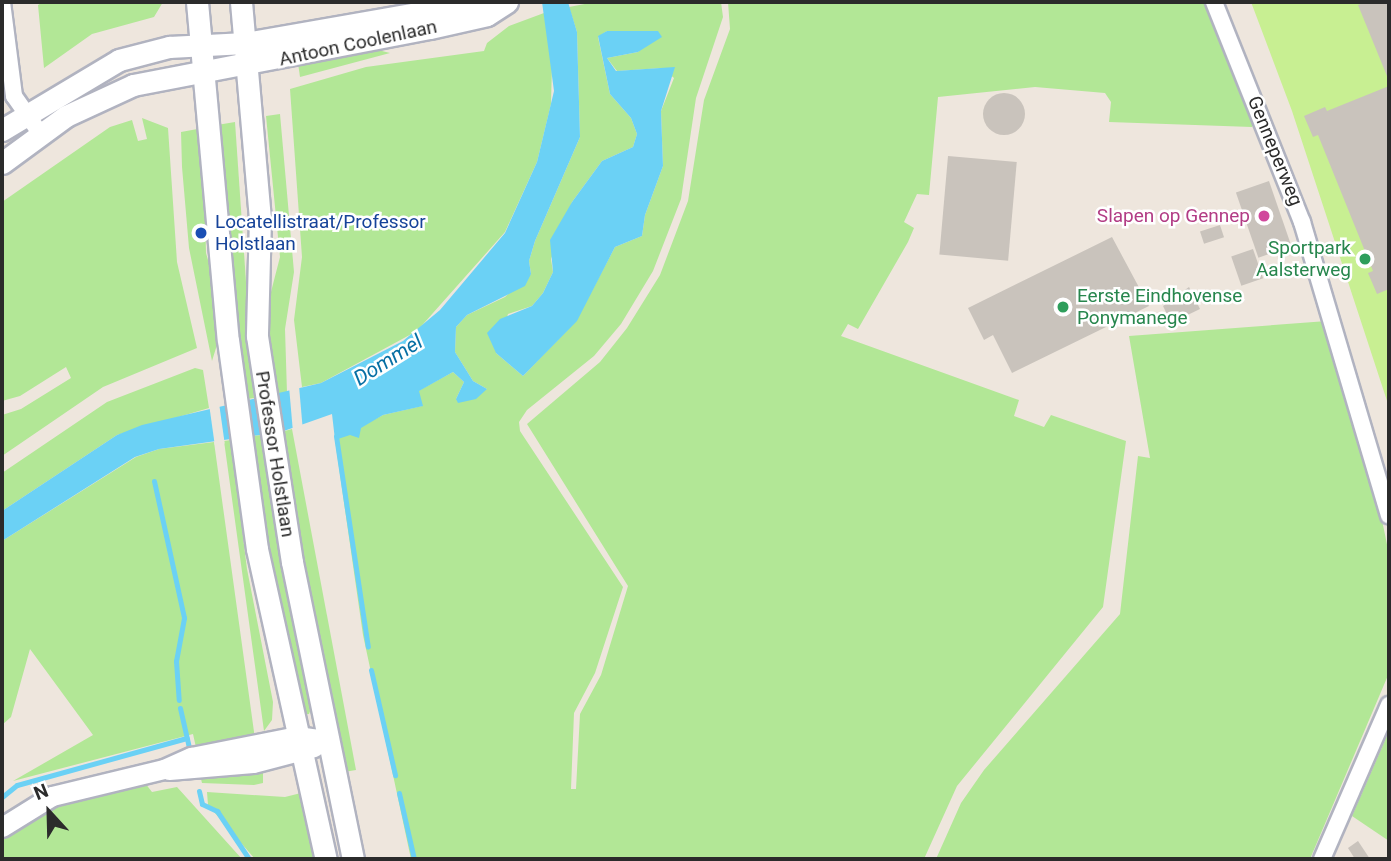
<!DOCTYPE html>
<html>
<head>
<meta charset="utf-8">
<style>
  body { margin:0 }
  #map { position:relative; width:1391px; height:861px; overflow:hidden; background:#eee6dd; font-family:Roboto,sans-serif }
  div>[style] { position:absolute }
  .green>* { inset:0; background:#b2e796 }
  .pitch>* { inset:0; background:#c8ef92 }
  .water>* { inset:0; background:#6bd1f5 }
  .pier>* { inset:0; background:#eee6dd; transform-origin:0 0 }
  .stream>* { height:5px; margin:-2.5px; padding:0 2.5px; transform-origin:2.5px; border-radius:2.5px; background:#6bd1f5 }
  .building>* { inset:0; background:#c9c3bc; transform-origin:0 0 }
  .round { border-radius:50% }
  .roads { filter:drop-shadow(2px 0 #b1b3c0) drop-shadow(-2px 0 #b1b3c0) drop-shadow(0 2px #b1b3c0) drop-shadow(0 -2px #b1b3c0) }
  .minor>* { height:16px; margin:-8px; padding:0 8px; transform-origin:8px; border-radius:8px; background:#fff }
  .tertiary>* { height:19px; margin:-9.5px; padding:0 9.5px; transform-origin:9.5px; border-radius:9.5px; background:#fff }
  .secondary>* { height:21px; margin:-10.5px; padding:0 10.5px; transform-origin:10.5px; border-radius:10.5px; background:#fff }
  .dots>* { width:19px; height:19px; translate:-50% -50%; box-sizing:border-box; border:4px solid #fff; border-radius:50% }
  span { translate:-50% -50%; white-space:nowrap; text-align:center; line-height:1.15; -webkit-text-stroke:5px #fff; paint-order:stroke }
  .street-label { font-size:19px; color:#2b2b2b }
  .hotel-label { font-size:19px; color:#b23c85 }
  .right { translate:-100% -50%; text-align:right }
  .transit-label { font-size:19px; color:#164399 }
  .left { translate:0 -50%; text-align:left }
  .leisure-label { font-size:19px; color:#27864d }
  .water-label { font-size:21px; color:#076fa4; font-style:italic }
  .frame { position:absolute; inset:0; border:4px solid #2b2b2b; pointer-events:none }
  .north { position:absolute; left:14px; top:777px; width:70px; height:70px; -webkit-text-stroke:5px #fff; paint-order:stroke; rotate:338deg; font-size:19px; font-weight:700; line-height:28px; text-align:center; color:#2b2b2b }
  .north::after { content:''; display:block; margin:auto; width:24px; height:32px; background:#2b2b2b; clip-path:polygon(50% 0,100% 100%,50% 72%,0 100%) }
</style>
</head>
<body>
<div id="map">
  <div class="green">
    <div style="clip-path:polygon(43px 2px,163px 2px,154px 17px,92px 34px,44px 68px,38px 5px)"></div>
    <div style="clip-path:polygon(evenodd,595px 2px,721px 2px,723px 17px,696px 98px,681px 199px,653px 271px,621px 324px,594px 356px,527px 410px,519px 422px,520px 431px,623px 587px,595px 673px,574px 713px,571px 789px,576px 789px,580px 714px,601px 675px,628px 586px,527px 424px,600px 362px,627px 328px,660px 275px,688px 201px,704px 100px,730px 29px,728px 2px,1205px 2px,1255px 120px,1252px 127px,1109px 122px,1111px 102px,1105px 93px,1035px 87px,938px 97px,929px 195px,917px 194px,904px 222px,914px 228px,908px 242px,858px 329px,848px 324px,841px 336px,1019px 400px,1014px 416px,1044px 427px,1051px 415px,1126px 441px,1103px 607px,957px 786px,924px 859px,411px 859px,363px 635px,335px 440px,383px 415px,422px 406px,418px 391px,453px 372px,464px 382px,456px 399px,487px 389px,473px 381px,455px 352px,456px 327px,467px 315px,505px 297px,531px 274px,529px 261px,535px 241px,580px 137px,577px 32px,569px 7px,595px 2px,607px 31px,658px 31px,638px 52px,607px 58px,617px 71px,662px 68px,674px 78px,661px 111px,663px 166px,645px 215px,642px 236px,615px 247px,576px 321px,523px 376px,496px 353px,508px 314px,532px 306px,543px 293px,553px 272px,551px 259px,572px 202px,602px 161px,633px 147px,637px 134px,631px 118px,610px 94px,598px 37px,607px 31px)"></div>
    <div style="clip-path:polygon(544px 13px,552px 65px,551px 104px,537px 162px,505px 232px,417px 331px,321px 383px,302px 387px,294px 320px,302px 257px,290px 89px,366px 67px,484px 51px,487px 43px,509px 26px)"></div>
    <div style="clip-path:polygon(370px 48px,390px 53px,300px 77px,298px 63px)"></div>
    <div style="clip-path:polygon(280px 114px,294px 272px,285px 329px,287px 393px,275px 396px,264px 319px,280px 257px,266px 116px)"></div>
    <div style="clip-path:polygon(142px 118px,168px 128px,177px 262px,197px 348px,103px 387px,2px 456px,2px 415px,21px 409px,71px 378px,66px 367px,20px 396px,2px 401px,2px 202px,110px 127px,132px 120px,138px 141px,147px 139px)"></div>
    <div style="clip-path:polygon(235px 122px,254px 398px,247px 399px,237px 343px,217px 125px)"></div>
    <div style="clip-path:polygon(203px 128px,206px 253px,216px 288px,220px 335px,212px 361px,189px 248px,182px 167px,181px 132px)"></div>
    <div style="clip-path:polygon(1327px 321px,1371px 467px,1389px 554px,1389px 673px,1310px 859px,936px 859px,961px 803px,984px 770px,1120px 614px,1138px 456px,1150px 458px,1129px 336px)"></div>
    <div style="clip-path:polygon(195px 368px,203px 370px,209px 408px,117px 435px,2px 511px,2px 473px,107px 402px)"></div>
    <div style="clip-path:polygon(292px 429px,356px 770px,344px 772px,300px 561px,281px 432px)"></div>
    <div style="clip-path:polygon(261px 435px,313px 704px,309px 714px,301px 715px,271px 566px,252px 436px)"></div>
    <div style="clip-path:polygon(231px 440px,247px 569px,273px 702px,272px 720px,264px 731px,224px 441px)"></div>
    <div style="clip-path:polygon(214px 442px,255px 739px,197px 752px,193px 734px,13px 781px,93px 735px,30px 649px,11px 717px,2px 725px,2px 541px,136px 457px,159px 449px)"></div>
    <div style="clip-path:polygon(1389px 731px,1389px 841px,1352px 816px)"></div>
    <div style="clip-path:polygon(263px 770px,263px 783px,254px 785px,202px 783px,201px 779px)"></div>
    <div style="clip-path:polygon(145px 783px,152px 792px,177px 787px,242px 859px,2px 859px,2px 834px,54px 805px)"></div>
    <div style="clip-path:polygon(207px 792px,285px 797px,301px 793px,316px 859px,255px 859px,208px 805px)"></div>
  </div>
  <div class="pitch">
    <div style="clip-path:polygon(1251px 2px,1389px 2px,1389px 407px,1292px 111px)"></div>
  </div>
  <div class="water">
    <div style="clip-path:polygon(542px 2px,568px 2px,577px 32px,580px 137px,535px 241px,529px 261px,531px 274px,525px 286px,467px 315px,456px 327px,455px 352px,473px 381px,487px 389px,476px 399px,458px 403px,456px 399px,464px 382px,453px 372px,419px 391px,423px 406px,383px 415px,361px 428px,359px 438px,350px 435px,335px 440px,332px 414px,281px 432px,159px 449px,135px 457px,2px 541px,2px 511px,117px 435px,142px 425px,321px 383px,403px 341px,440px 310px,505px 233px,537px 162px,554px 91px)"></div>
    <div style="clip-path:polygon(607px 31px,658px 31px,662px 37px,638px 52px,607px 58px,616px 71px,675px 67px,661px 111px,663px 166px,645px 215px,642px 236px,615px 247px,577px 321px,523px 376px,496px 353px,487px 333px,500px 319px,532px 306px,543px 293px,553px 272px,550px 240px,572px 202px,602px 161px,633px 147px,637px 134px,631px 118px,610px 94px,598px 36px)"></div>
  </div>
  <div class="pier">
    <div style="left:299px;top:386px;width:42px;height:10px;rotate:85deg"></div>
    <div style="left:219px;top:403px;width:41px;height:10px;rotate:82deg"></div>
  </div>
  <div class="stream">
    <div style="left:336px;top:436px;width:213px;rotate:81.4deg"></div>
    <div style="left:154px;top:481px;width:140px;rotate:77.6deg"></div>
    <div style="left:184px;top:618px;width:44px;rotate:100.5deg"></div>
    <div style="left:176px;top:661px;width:39px;rotate:86deg"></div>
    <div style="left:371px;top:670px;width:108px;rotate:77.1deg"></div>
    <div style="left:180px;top:708px;width:45px;rotate:77.2deg"></div>
    <div style="left:199px;top:791px;width:13px;rotate:77deg"></div>
    <div style="left:202px;top:804px;width:17px;rotate:25deg"></div>
    <div style="left:217px;top:811px;width:58px;rotate:56.3deg"></div>
    <div style="left:399px;top:793px;width:68px;rotate:77.2deg"></div>
    <div style="left:2px;top:797px;width:19px;rotate:-39deg"></div>
    <div style="left:17px;top:785px;width:176px;rotate:-15.5deg"></div>
  </div>
  <div class="building">
    <div style="clip-path:polygon(1366px 2px,1389px 2px,1389px 81px,1358px 5px)"></div>
    <div style="clip-path:polygon(1389px 86px,1389px 289px,1377px 294px,1368px 273px,1373px 271px,1318px 135px,1313px 137px,1304px 116px,1325px 107px,1327px 111px)"></div>
    <div class="round" style="left:983px;top:93px;width:42px;height:42px"></div>
    <div style="left:948px;top:156px;width:69px;height:99px;rotate:5deg"></div>
    <div style="left:1269px;top:181px;width:69px;height:35px;rotate:71deg"></div>
    <div style="left:1220px;top:225px;width:13px;height:21px;rotate:72deg"></div>
    <div style="clip-path:polygon(1112px 237px,1149px 306px,1012px 373px,993px 335px,984px 340px,968px 308px)"></div>
    <div style="left:1253px;top:249px;width:31px;height:23px;rotate:71deg"></div>
    <div style="clip-path:polygon(1189px 287px,1200px 309px,1171px 323px,1163px 306px)"></div>
    <div style="clip-path:polygon(1358px 841px,1370px 859px,1355px 859px,1348px 848px)"></div>
  </div>
  <div class="roads">
    <div class="minor">
      <div style="left:2px;top:2px;width:95px;rotate:82.7deg"></div>
      <div style="left:14px;top:96px;width:45px;rotate:54.9deg"></div>
      <div style="left:1214px;top:2px;width:237px;rotate:68.2deg"></div>
      <div style="left:1302px;top:222px;width:306px;rotate:73.5deg"></div>
      <div style="left:1322px;top:859px;width:168px;rotate:-66.5deg"></div>
    </div>
    <div class="tertiary">
      <div style="left:169px;top:770px;width:84px;rotate:-4.8deg"></div>
      <div style="left:253px;top:763px;width:63px;rotate:-14.7deg"></div>
      <div style="left:2px;top:827px;width:59px;rotate:-31.8deg"></div>
      <div style="left:52px;top:796px;width:115px;rotate:-13.6deg"></div>
      <div style="left:164px;top:769px;width:30px;rotate:-24deg"></div>
      <div style="left:191px;top:757px;width:108px;rotate:-11.2deg"></div>
      <div style="left:297px;top:736px;width:30px;rotate:8deg"></div>
    </div>
    <div class="secondary">
      <div style="left:197px;top:2px;width:339px;rotate:84.8deg"></div>
      <div style="left:228px;top:340px;width:211px;rotate:82.1deg"></div>
      <div style="left:257px;top:549px;width:318px;rotate:77.5deg"></div>
      <div style="left:241px;top:2px;width:217px;rotate:85deg"></div>
      <div style="left:260px;top:218px;width:118px;rotate:91.5deg"></div>
      <div style="left:257px;top:336px;width:229px;rotate:81.2deg"></div>
      <div style="left:292px;top:562px;width:303px;rotate:78.4deg"></div>
      <div style="left:2px;top:130px;width:136px;rotate:-30.9deg"></div>
      <div style="left:119px;top:60px;width:52px;rotate:-14.6deg"></div>
      <div style="left:169px;top:47px;width:76px;rotate:-3deg"></div>
      <div style="left:245px;top:43px;width:238px;rotate:-9.9deg"></div>
      <div style="left:2px;top:163px;width:79px;rotate:-36.3deg"></div>
      <div style="left:66px;top:116px;width:74px;rotate:-24.8deg"></div>
      <div style="left:133px;top:85px;width:302px;rotate:-10.9deg"></div>
      <div style="left:430px;top:28px;width:58px;rotate:-12.8deg"></div>
      <div style="left:487px;top:15px;width:24px;rotate:-33deg"></div>
    </div>
  </div>
  <div class="dots">
    <div style="left:1264px;top:216px;background:#d1479c"></div>
    <div style="left:201px;top:233px;background:#1a4fb4"></div>
    <div style="left:1365px;top:259px;background:#2e9e5b"></div>
    <div style="left:1063px;top:307px;background:#2e9e5b"></div>
  </div>
  <div class="street-label">
    <span style="left:358px;top:43px;rotate:-12deg">Antoon Coolenlaan</span>
    <span style="left:1275px;top:151px;rotate:68deg">Genneperweg</span>
    <span style="left:275px;top:454px;rotate:81deg">Professor Holstlaan</span>
  </div>
  <div class="hotel-label">
    <span class="right" style="left:1250px;top:216px">Slapen op Gennep</span>
  </div>
  <div class="transit-label">
    <span class="left" style="left:215px;top:233px">Locatellistraat/Professor<br>Holstlaan</span>
  </div>
  <div class="leisure-label">
    <span class="right" style="left:1351px;top:259px">Sportpark<br>Aalsterweg</span>
    <span class="left" style="left:1077px;top:307px">Eerste Eindhovense<br>Ponymanege</span>
  </div>
  <div class="water-label">
    <span style="left:388px;top:360px;rotate:-32deg">Dommel</span>
  </div>
  <div class="frame"></div>
  <div class="north">N</div>
</div>
</body>
</html>
